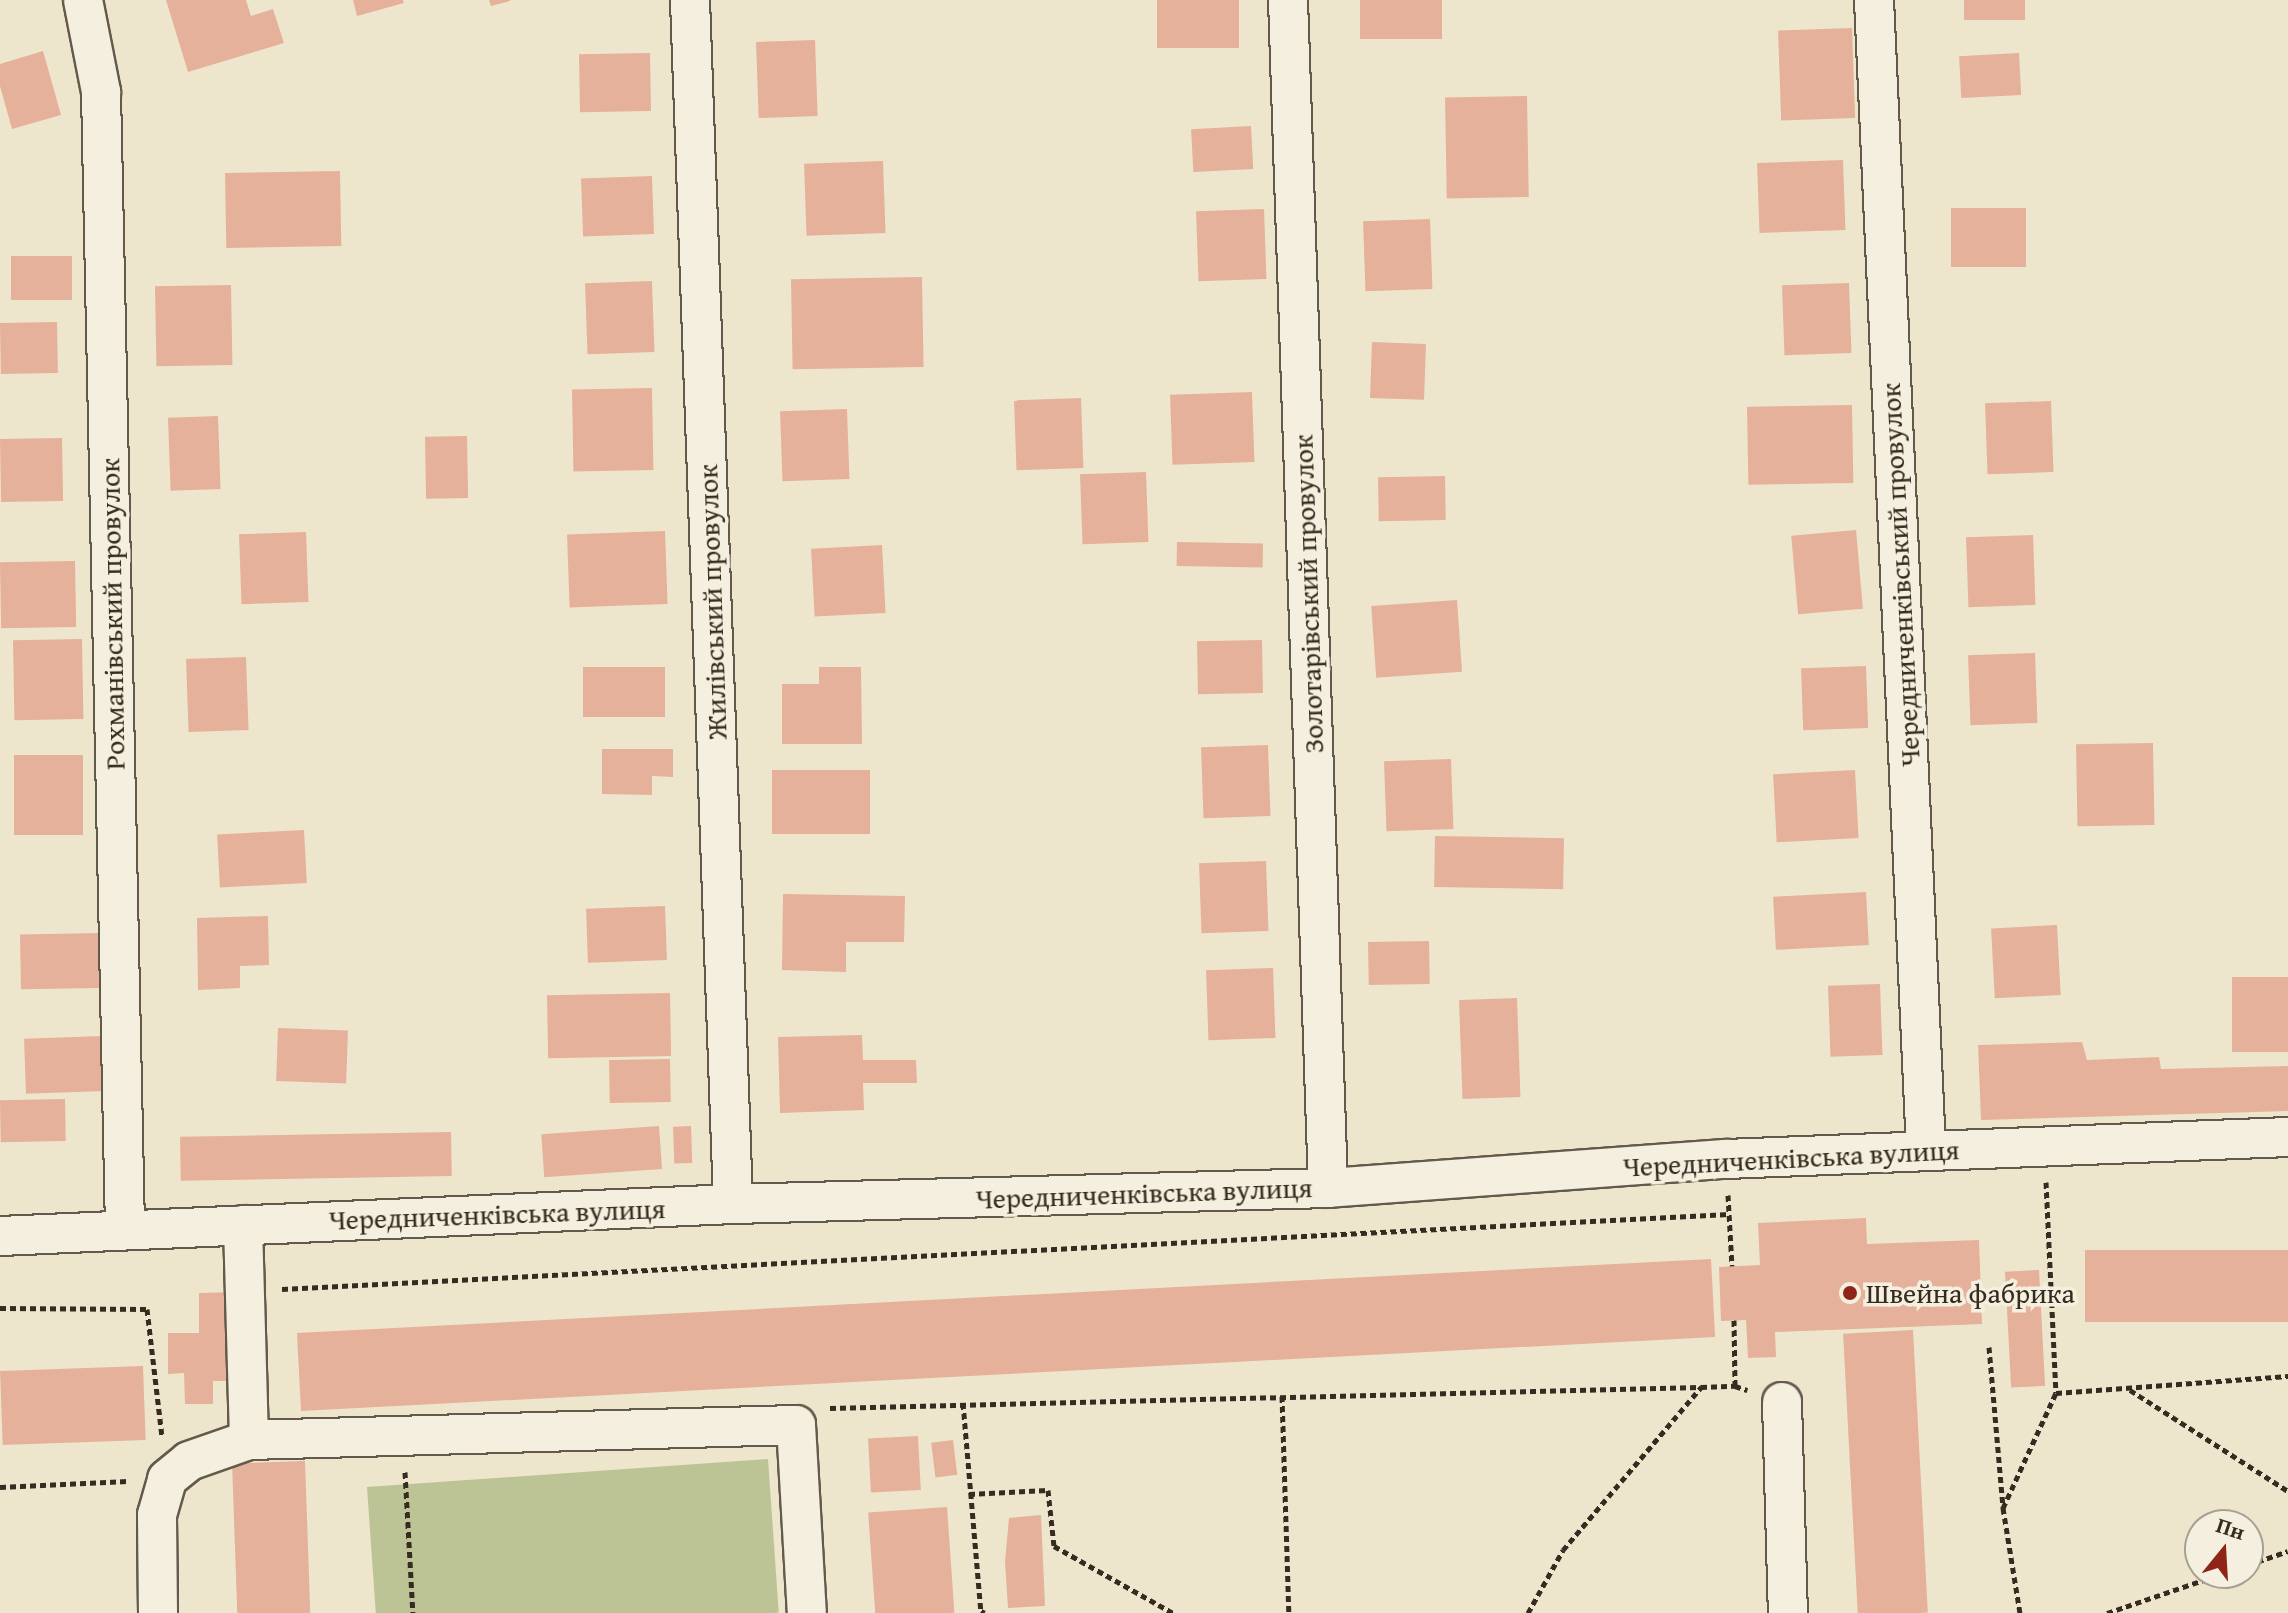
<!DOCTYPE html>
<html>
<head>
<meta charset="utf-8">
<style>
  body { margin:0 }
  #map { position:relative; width:2288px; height:1613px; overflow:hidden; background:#eee6cc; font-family:"Gentium Book Plus",serif }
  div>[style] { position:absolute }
  .green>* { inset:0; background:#bcc495; transform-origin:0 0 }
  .building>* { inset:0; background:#e5b19a; transform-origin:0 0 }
  .path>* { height:5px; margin-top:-2.5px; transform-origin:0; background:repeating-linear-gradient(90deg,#362b21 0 6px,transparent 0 10px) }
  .roads { filter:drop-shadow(2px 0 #645a4c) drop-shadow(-2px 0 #645a4c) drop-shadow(0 2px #645a4c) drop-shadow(0 -2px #645a4c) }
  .minor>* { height:38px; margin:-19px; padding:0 19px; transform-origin:19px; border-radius:19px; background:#f4efde }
  .dots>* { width:22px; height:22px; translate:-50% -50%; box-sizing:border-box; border:4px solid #f4efde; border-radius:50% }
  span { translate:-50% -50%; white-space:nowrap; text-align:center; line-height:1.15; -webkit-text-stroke:7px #f4efde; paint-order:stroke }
  .street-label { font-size:28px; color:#362b21 }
  .poi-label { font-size:28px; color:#362b21 }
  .left { translate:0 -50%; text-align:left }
  .north { position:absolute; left:2184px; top:1509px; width:80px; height:80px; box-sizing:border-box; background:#f4efde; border:2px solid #a8a192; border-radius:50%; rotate:18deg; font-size:22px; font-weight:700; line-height:32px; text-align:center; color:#362b21 }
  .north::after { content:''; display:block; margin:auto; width:28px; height:36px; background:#8f2418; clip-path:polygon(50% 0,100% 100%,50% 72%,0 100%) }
</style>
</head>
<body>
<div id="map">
  <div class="green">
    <div style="left:768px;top:1459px;width:154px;height:402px;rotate:86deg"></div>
  </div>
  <div class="building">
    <div style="clip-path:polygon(166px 0,246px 0,251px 16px,273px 9px,284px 43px,188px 72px)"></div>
    <div style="clip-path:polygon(353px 0,403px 0,404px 3px,357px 16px)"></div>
    <div style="clip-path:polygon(489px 0,510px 0,510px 1px,491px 6px)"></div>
    <div style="left:1157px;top:0;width:82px;height:48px"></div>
    <div style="left:1360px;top:0;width:82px;height:39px"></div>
    <div style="left:1964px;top:0;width:61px;height:20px"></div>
    <div style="left:1852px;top:28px;width:90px;height:74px;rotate:88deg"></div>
    <div style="left:815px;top:40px;width:76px;height:59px;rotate:88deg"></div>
    <div style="clip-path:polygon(43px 51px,61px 115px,12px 129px,0 86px,0 64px)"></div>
    <div style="left:650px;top:53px;width:58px;height:71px;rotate:89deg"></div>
    <div style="left:2019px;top:53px;width:42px;height:60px;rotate:87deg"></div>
    <div style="left:1527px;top:96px;width:101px;height:82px;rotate:89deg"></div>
    <div style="left:1251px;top:126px;width:43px;height:60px;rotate:87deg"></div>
    <div style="left:1843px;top:160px;width:70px;height:86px;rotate:88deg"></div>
    <div style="left:883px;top:161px;width:72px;height:79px;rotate:88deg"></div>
    <div style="left:340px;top:171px;width:75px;height:115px;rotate:89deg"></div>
    <div style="left:652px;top:176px;width:58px;height:71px;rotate:88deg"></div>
    <div style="left:2026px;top:208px;width:59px;height:75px;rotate:90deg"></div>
    <div style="left:1264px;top:209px;width:70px;height:68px;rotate:88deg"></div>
    <div style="left:1430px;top:219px;width:70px;height:67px;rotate:88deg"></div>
    <div style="left:72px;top:256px;width:44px;height:61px;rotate:90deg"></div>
    <div style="left:922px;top:277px;width:90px;height:131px;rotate:89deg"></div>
    <div style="left:652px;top:281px;width:71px;height:67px;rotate:88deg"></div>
    <div style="left:1849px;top:283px;width:70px;height:67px;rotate:88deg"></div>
    <div style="left:231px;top:285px;width:80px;height:76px;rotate:89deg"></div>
    <div style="left:57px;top:322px;width:51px;height:57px;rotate:89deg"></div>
    <div style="left:1372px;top:342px;width:54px;height:56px;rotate:2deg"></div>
    <div style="left:652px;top:388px;width:82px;height:80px;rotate:89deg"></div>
    <div style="left:1252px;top:392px;width:70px;height:82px;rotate:88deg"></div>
    <div style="left:1081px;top:398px;width:70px;height:67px;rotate:88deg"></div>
    <div style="left:2051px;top:401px;width:71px;height:66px;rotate:88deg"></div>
    <div style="left:1852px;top:405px;width:78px;height:105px;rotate:89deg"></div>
    <div style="left:847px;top:409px;width:70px;height:67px;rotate:88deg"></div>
    <div style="left:218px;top:416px;width:73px;height:50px;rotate:88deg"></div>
    <div style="left:467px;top:436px;width:62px;height:42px;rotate:89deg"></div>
    <div style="left:62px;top:438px;width:63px;height:62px;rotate:89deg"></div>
    <div style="left:1146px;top:472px;width:70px;height:66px;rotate:88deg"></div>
    <div style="left:1445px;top:476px;width:44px;height:67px;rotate:89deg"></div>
    <div style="left:1856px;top:530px;width:79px;height:65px;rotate:85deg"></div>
    <div style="left:665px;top:531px;width:73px;height:98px;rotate:88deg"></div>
    <div style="left:306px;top:532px;width:70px;height:67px;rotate:88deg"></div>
    <div style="left:2033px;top:535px;width:70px;height:67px;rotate:88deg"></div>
    <div style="left:1177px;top:542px;width:86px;height:24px;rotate:1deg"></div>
    <div style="left:882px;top:545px;width:68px;height:71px;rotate:87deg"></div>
    <div style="left:75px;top:561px;width:66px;height:75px;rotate:89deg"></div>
    <div style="left:1457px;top:600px;width:72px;height:86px;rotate:86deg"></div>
    <div style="left:82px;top:639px;width:80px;height:69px;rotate:89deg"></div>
    <div style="left:1262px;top:640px;width:53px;height:65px;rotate:89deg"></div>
    <div style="left:2035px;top:653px;width:70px;height:67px;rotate:88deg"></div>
    <div style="left:246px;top:657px;width:73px;height:60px;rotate:88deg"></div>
    <div style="left:1866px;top:666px;width:62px;height:65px;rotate:88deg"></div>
    <div style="left:583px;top:667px;width:82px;height:50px"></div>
    <div style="clip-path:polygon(819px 667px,861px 667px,862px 744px,782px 744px,782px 684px,819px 684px)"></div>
    <div style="left:2153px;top:743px;width:82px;height:77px;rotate:89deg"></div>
    <div style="left:1268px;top:745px;width:71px;height:67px;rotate:88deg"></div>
    <div style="clip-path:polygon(602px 749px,673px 749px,673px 777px,652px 776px,652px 795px,602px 794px)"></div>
    <div style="left:14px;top:755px;width:69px;height:80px"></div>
    <div style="left:1451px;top:759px;width:70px;height:67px;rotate:88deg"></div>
    <div style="left:772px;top:770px;width:98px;height:64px"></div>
    <div style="left:1855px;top:770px;width:68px;height:82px;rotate:87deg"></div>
    <div style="left:304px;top:830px;width:53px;height:87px;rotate:87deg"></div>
    <div style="left:1435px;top:836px;width:129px;height:51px;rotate:1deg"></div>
    <div style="left:1266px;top:861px;width:70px;height:67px;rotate:88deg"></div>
    <div style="left:1866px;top:892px;width:53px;height:93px;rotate:87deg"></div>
    <div style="clip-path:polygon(783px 894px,905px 896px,904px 942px,846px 942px,846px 972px,782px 970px)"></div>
    <div style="left:665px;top:906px;width:54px;height:79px;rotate:88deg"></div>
    <div style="clip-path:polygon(268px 916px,269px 965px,240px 966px,240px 988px,198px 990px,197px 918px)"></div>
    <div style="left:2057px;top:925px;width:70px;height:66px;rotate:87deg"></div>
    <div style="left:99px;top:933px;width:55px;height:79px;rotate:89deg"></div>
    <div style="left:1429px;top:941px;width:43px;height:61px;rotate:89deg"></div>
    <div style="left:1273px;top:968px;width:70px;height:67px;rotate:88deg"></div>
    <div style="left:2288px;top:977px;width:75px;height:56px;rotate:90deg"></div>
    <div style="left:1880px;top:984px;width:71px;height:52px;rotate:88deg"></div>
    <div style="left:670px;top:993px;width:63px;height:123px;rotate:89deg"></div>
    <div style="left:1517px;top:998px;width:99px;height:58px;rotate:88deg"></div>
    <div style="left:278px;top:1028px;width:70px;height:53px;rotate:2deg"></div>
    <div style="clip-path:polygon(862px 1035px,863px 1060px,916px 1060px,917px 1083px,863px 1083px,864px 1110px,780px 1113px,778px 1037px)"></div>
    <div style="left:103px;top:1036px;width:55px;height:79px;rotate:88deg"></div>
    <div style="clip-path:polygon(2082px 1042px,2087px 1060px,2159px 1057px,2161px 1069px,2288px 1066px,2288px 1111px,1981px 1120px,1978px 1045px)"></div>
    <div style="left:670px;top:1059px;width:43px;height:61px;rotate:89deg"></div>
    <div style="left:65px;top:1099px;width:42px;height:65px;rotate:89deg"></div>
    <div style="left:659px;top:1126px;width:43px;height:118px;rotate:86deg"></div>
    <div style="left:691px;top:1126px;width:37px;height:18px;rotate:88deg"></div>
    <div style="left:451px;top:1132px;width:44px;height:271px;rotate:89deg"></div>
    <div style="clip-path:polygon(1866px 1218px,1867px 1244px,1979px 1240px,1982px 1324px,1775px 1332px,1776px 1357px,1748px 1358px,1746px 1320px,1721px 1321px,1719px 1267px,1760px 1265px,1758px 1223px)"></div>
    <div style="left:2288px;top:1250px;width:72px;height:203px;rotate:90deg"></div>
    <div style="left:1711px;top:1259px;width:78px;height:1416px;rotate:87deg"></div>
    <div style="left:2039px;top:1270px;width:116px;height:34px;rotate:87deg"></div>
    <div style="clip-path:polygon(237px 1292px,238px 1381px,213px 1381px,213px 1404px,185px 1404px,184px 1373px,168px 1374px,168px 1333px,199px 1333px,199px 1293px)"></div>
    <div style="left:1913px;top:1330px;width:283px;height:70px;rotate:87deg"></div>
    <div style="left:143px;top:1366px;width:74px;height:143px;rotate:88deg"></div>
    <div style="left:918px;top:1436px;width:54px;height:50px;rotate:87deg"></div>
    <div style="left:953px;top:1440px;width:35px;height:22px;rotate:83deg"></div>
    <div style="left:305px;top:1461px;width:152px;height:73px;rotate:88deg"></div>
    <div style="left:947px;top:1507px;width:106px;height:79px;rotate:86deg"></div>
    <div style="clip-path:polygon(1041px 1515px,1045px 1606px,1008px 1608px,1005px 1562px,1009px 1518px)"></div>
  </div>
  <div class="path">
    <div style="left:2046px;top:1182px;width:211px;rotate:87.3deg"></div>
    <div style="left:1728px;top:1195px;width:71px;rotate:86.8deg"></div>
    <div style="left:282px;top:1289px;width:1449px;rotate:-2.97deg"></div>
    <div style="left:0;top:1308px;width:147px;rotate:0.4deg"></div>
    <div style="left:147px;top:1309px;width:128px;rotate:83.3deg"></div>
    <div style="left:1734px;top:1320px;width:66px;rotate:89.1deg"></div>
    <div style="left:1735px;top:1386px;width:13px;rotate:18deg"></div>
    <div style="left:1989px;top:1347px;width:162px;rotate:85deg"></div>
    <div style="left:2003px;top:1508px;width:106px;rotate:80.8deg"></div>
    <div style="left:2130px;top:1390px;width:188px;rotate:32.6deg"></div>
    <div style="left:1282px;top:1396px;width:217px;rotate:88.2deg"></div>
    <div style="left:963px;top:1403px;width:209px;rotate:85.1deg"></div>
    <div style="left:981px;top:1611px;width:4px;rotate:27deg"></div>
    <div style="left:830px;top:1408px;width:871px;rotate:-1.38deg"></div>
    <div style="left:405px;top:1472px;width:141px;rotate:86.8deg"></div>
    <div style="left:0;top:1487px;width:128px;rotate:-2.7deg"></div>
    <div style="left:969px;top:1494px;width:79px;rotate:-2.9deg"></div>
    <div style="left:1048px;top:1490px;width:56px;rotate:83.9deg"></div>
    <div style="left:1054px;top:1546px;width:137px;rotate:29.4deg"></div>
    <div style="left:2003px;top:1508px;width:127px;rotate:-65.3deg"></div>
    <div style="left:2056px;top:1393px;width:233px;rotate:-4.2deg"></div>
    <div style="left:2248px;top:1565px;width:42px;rotate:-19.3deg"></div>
    <div style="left:1528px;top:1613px;width:72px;rotate:-60.9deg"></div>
    <div style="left:1563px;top:1550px;width:214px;rotate:-49.7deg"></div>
    <div style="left:1701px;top:1387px;width:34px;rotate:-2deg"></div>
    <div style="left:2107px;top:1613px;width:124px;rotate:-18.9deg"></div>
  </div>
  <div class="roads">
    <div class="minor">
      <div style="left:83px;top:0;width:94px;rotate:78.9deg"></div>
      <div style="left:101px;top:92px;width:1138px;rotate:88.79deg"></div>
      <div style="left:690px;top:0;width:1205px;rotate:87.95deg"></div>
      <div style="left:1288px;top:0;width:1189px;rotate:88.07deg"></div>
      <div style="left:1874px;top:0;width:1151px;rotate:87.41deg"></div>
      <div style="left:243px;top:1225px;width:215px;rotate:88.4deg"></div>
      <div style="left:249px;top:1440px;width:547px;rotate:-1.57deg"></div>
      <div style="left:796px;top:1425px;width:188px;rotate:86.7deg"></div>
      <div style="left:0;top:1236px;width:734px;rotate:-2.5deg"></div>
      <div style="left:733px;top:1204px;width:595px;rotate:-1.54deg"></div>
      <div style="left:1328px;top:1188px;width:399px;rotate:-4.2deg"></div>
      <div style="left:1726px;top:1159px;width:562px;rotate:-2.24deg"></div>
      <div style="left:1782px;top:1402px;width:211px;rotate:88.4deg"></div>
      <div style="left:158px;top:1613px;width:98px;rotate:-90.6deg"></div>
      <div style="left:157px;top:1515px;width:37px;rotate:-74deg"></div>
      <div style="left:167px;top:1479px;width:28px;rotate:-39deg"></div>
      <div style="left:189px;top:1461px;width:64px;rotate:-19.3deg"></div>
    </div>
  </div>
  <div class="dots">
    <div style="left:1850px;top:1293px;background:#8f2418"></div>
  </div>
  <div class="street-label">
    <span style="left:1900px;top:575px;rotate:-93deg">Чередниченківський провулок</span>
    <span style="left:1308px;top:594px;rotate:-92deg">Золотарівський провулок</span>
    <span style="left:712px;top:602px;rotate:-92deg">Жилівський провулок</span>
    <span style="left:112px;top:614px;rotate:-91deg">Рохманівський провулок</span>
    <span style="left:1791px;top:1158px;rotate:-3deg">Чередниченківська вулиця</span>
    <span style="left:1144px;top:1193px;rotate:-2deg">Чередниченківська вулиця</span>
    <span style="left:497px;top:1214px;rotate:-2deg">Чередниченківська вулиця</span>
  </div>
  <div class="poi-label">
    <span class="left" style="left:1866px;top:1293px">Швейна фабрика</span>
  </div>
  <div class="north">Пн</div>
</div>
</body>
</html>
